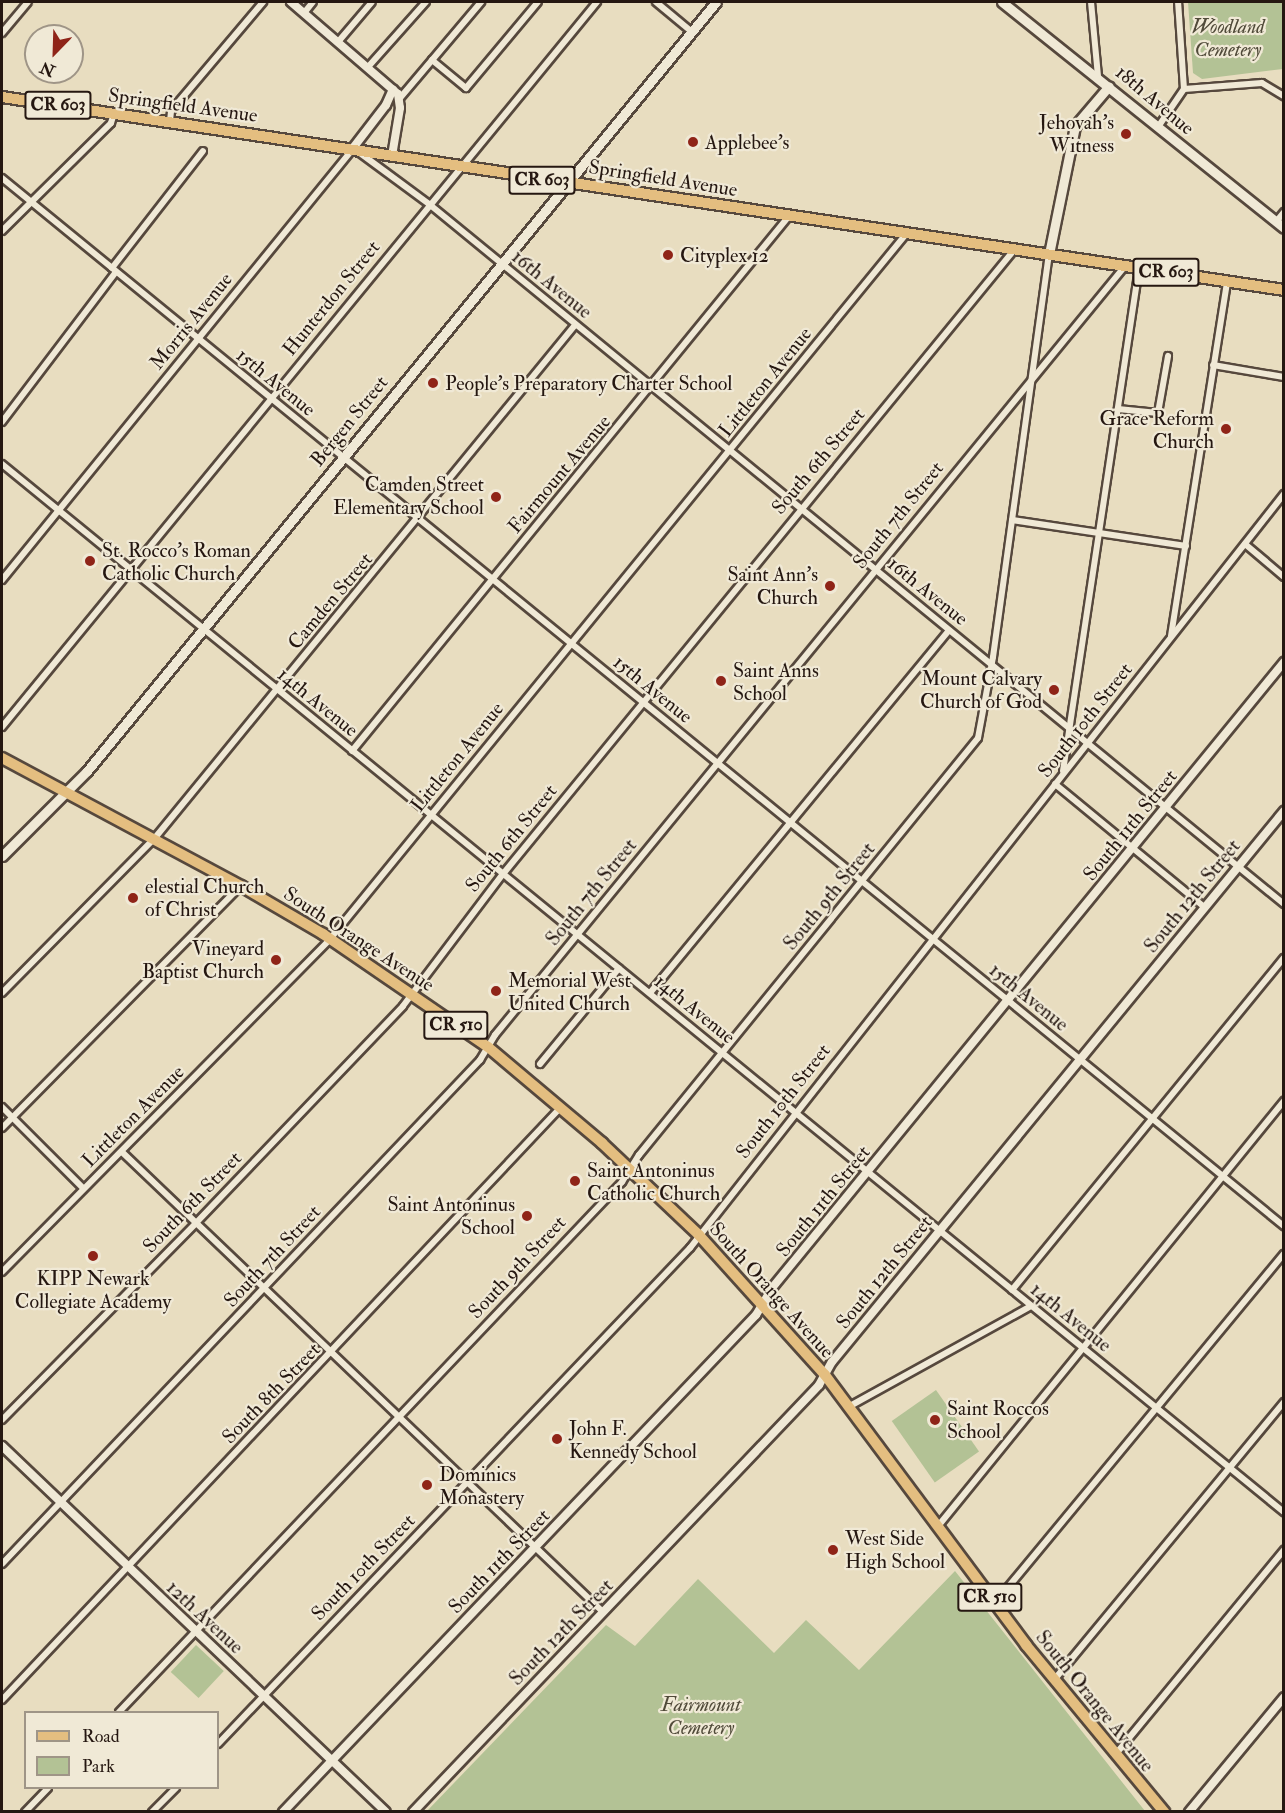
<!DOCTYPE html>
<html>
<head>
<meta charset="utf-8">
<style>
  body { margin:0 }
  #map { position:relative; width:1285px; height:1813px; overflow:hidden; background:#e8ddc0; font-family:"IM FELL Double Pica",serif }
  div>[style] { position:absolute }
  .green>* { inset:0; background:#b3c295; transform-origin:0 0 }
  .roads { filter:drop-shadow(2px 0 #56483d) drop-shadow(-2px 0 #56483d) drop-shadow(0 2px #56483d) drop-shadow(0 -2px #56483d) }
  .minor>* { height:6px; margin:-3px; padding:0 3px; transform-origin:3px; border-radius:3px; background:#f0e9d6 }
  .tertiary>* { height:8px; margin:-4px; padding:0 4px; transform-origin:4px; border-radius:4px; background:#f0e9d6 }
  .secondary>* { height:9px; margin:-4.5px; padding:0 4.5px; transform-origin:4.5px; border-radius:4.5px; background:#f0e9d6 }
  .primary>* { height:10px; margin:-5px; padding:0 5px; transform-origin:5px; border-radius:5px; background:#e4be80 }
  .dots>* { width:16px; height:16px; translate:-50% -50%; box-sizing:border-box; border:3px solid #f0e9d6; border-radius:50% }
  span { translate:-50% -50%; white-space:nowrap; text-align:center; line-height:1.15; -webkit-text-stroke:4.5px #f0e9d6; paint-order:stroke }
  .shield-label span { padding:2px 4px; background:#f0e9d6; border:2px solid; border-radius:4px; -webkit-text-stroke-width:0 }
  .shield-label { font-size:18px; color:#251711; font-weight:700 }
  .park-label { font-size:20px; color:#504a39; font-style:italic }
  .street-label { font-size:20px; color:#251711 }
  .poi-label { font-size:20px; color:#251711 }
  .right { translate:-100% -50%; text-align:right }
  .left { translate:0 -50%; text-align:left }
  .frame { position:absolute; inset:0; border:3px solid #251711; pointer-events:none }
  .legend { position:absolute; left:24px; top:1711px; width:195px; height:78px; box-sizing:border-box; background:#f0e9d6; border:2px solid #9f9587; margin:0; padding:8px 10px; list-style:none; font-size:18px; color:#251711 }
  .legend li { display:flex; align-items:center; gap:12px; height:30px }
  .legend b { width:30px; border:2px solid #9f9587 }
  .north { position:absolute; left:24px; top:24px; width:60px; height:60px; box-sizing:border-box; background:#f0e9d6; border:2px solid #9f9587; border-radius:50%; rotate:203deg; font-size:16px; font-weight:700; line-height:24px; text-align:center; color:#251711 }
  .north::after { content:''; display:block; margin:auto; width:21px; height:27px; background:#8f2418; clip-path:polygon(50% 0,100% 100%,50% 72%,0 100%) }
</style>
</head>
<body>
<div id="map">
  <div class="green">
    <div style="clip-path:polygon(1188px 2px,1283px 2px,1283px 69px,1202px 79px,1193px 73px)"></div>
    <div style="left:936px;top:1390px;width:75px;height:54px;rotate:55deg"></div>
    <div style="clip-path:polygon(955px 1571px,1145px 1811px,427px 1811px,606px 1625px,635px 1646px,698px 1579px,774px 1653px,806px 1620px,859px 1670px)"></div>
    <div style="left:196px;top:1645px;width:38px;height:37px;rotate:43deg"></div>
  </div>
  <div class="roads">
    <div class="minor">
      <div style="left:656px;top:2px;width:47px;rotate:39.8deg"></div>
      <div style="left:1091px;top:2px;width:74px;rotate:84.6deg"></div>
      <div style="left:304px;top:13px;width:14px;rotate:-51deg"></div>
      <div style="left:2px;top:33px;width:40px;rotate:-50deg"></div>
      <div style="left:338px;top:42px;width:52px;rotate:-49.6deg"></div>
      <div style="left:432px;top:60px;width:44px;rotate:39.5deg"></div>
      <div style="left:466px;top:88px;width:112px;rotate:-50.1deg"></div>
      <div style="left:368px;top:67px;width:87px;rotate:-48.3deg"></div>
      <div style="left:1184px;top:89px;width:78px;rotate:-4.4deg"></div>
      <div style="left:1262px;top:83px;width:26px;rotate:31deg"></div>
      <div style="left:400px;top:98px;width:126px;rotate:-49.8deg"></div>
      <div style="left:170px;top:121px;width:10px;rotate:-84deg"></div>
      <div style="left:171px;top:111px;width:143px;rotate:-49.8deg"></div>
      <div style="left:1158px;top:127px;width:46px;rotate:-55.6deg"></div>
      <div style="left:1184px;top:89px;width:87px;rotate:-93.9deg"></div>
      <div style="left:360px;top:153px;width:86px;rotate:36.5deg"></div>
      <div style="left:429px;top:204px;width:1105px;rotate:39.31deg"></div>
      <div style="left:2px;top:178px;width:1656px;rotate:39.27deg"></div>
      <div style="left:1276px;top:222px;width:13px;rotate:-51deg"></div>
      <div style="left:2px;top:231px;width:153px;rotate:-44.7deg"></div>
      <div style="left:111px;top:123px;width:10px;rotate:-73deg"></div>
      <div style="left:112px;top:268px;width:148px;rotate:-52.1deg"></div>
      <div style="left:1213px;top:365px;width:72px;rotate:9.6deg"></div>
      <div style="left:1118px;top:409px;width:40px;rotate:5.7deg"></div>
      <div style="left:1158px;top:413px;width:58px;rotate:-80deg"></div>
      <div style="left:2px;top:422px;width:188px;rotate:-52.8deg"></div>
      <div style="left:2px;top:464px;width:1656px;rotate:39.27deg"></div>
      <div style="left:1012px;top:520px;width:176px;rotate:8.5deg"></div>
      <div style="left:1245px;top:544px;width:51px;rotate:40.2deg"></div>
      <div style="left:2px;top:580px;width:554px;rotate:-50.86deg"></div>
      <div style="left:1171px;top:636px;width:359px;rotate:-81deg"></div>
      <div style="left:2px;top:727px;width:938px;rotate:-50.62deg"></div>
      <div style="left:352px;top:751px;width:691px;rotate:-50.76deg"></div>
      <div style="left:1063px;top:771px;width:509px;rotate:-81.41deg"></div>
      <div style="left:1055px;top:784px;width:193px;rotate:39.5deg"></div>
      <div style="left:2px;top:993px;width:216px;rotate:-45.4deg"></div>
      <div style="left:154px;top:839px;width:664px;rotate:-50.68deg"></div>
      <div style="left:650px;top:993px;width:470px;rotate:-50.5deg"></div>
      <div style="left:540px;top:1064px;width:124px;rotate:-50.5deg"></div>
      <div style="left:2px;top:1107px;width:115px;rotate:45deg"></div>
      <div style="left:2px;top:1128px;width:340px;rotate:-45.4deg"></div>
      <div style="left:122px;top:1152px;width:666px;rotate:43.72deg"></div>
      <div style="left:2px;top:1272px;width:467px;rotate:-45.4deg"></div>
      <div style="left:330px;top:939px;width:910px;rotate:-50.75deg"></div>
      <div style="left:1012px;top:1290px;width:429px;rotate:-50.7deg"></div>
      <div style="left:850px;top:1406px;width:207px;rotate:-28.9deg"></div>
      <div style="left:2px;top:1420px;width:275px;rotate:-45.4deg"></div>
      <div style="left:195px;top:1224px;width:301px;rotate:-46.3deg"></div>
      <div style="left:403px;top:1006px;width:166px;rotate:-52.9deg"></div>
      <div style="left:503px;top:874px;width:808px;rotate:-50.68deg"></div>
      <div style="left:939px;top:1525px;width:547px;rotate:-50.87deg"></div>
      <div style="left:2px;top:1564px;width:695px;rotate:-46.52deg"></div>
      <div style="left:480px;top:1060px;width:29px;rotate:-59deg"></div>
      <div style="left:495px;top:1035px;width:994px;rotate:-50.67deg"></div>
      <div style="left:995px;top:1603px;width:453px;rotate:-50.4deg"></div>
      <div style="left:1054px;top:1680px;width:361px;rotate:-50.4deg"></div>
      <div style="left:2px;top:1700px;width:815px;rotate:-46.69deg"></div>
      <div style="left:119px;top:1712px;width:731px;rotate:-46.5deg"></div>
      <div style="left:622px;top:1182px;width:32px;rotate:-58deg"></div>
      <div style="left:639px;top:1155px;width:537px;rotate:-50.89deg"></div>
      <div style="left:978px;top:738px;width:82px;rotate:-79.5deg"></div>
      <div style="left:993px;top:657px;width:407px;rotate:-82.1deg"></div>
      <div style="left:218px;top:1744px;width:685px;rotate:-46.42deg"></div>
      <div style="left:690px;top:1248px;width:960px;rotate:-51.77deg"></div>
      <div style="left:1115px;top:1755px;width:266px;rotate:-50.5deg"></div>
      <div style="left:25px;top:1812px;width:33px;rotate:-46deg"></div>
      <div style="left:152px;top:1812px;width:34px;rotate:-45deg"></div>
    </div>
    <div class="tertiary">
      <div style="left:291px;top:2px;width:141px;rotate:40.7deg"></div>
      <div style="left:398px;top:94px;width:14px;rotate:82deg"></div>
      <div style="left:400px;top:108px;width:49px;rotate:99.5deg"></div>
      <div style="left:353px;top:148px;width:54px;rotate:-52.5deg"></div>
      <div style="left:386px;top:105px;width:17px;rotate:-66deg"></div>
      <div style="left:2px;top:1446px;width:530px;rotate:43.63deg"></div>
      <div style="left:283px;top:1812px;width:686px;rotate:-46.42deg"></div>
      <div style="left:756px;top:1315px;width:31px;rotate:-59deg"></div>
      <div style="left:772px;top:1288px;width:809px;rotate:-50.72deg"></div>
      <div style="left:413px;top:1812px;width:589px;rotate:-46.44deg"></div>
      <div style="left:819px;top:1385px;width:26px;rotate:-61deg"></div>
      <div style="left:832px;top:1362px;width:713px;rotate:-50.64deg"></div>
      <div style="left:1189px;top:1812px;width:149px;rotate:-50.4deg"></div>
    </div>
    <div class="secondary">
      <div style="left:1002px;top:2px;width:361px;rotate:38.7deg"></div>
      <div style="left:1049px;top:254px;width:131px;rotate:-78.5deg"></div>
      <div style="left:1075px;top:126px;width:52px;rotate:-49.6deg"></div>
      <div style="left:2px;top:856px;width:120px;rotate:-45deg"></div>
      <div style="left:87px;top:771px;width:993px;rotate:-50.72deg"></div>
    </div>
    <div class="primary">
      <div style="left:2px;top:97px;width:1296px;rotate:8.56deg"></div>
      <div style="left:2px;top:758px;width:271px;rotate:28.2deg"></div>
      <div style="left:241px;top:886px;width:95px;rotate:30.3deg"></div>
      <div style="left:323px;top:934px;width:200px;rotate:34.4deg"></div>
      <div style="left:488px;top:1047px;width:149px;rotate:40.1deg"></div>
      <div style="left:602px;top:1143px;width:134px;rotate:43.5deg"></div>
      <div style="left:699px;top:1235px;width:188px;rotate:48deg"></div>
      <div style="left:825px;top:1375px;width:337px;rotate:53.3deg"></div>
      <div style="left:1026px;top:1645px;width:217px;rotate:50.4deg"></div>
    </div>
  </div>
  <div class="dots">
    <div style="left:1126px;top:134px;background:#8f2418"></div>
    <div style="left:693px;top:142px;background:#8f2418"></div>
    <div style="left:668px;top:255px;background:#8f2418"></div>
    <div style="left:433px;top:383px;background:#8f2418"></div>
    <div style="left:1226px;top:429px;background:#8f2418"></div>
    <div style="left:496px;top:497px;background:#8f2418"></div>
    <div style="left:90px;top:561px;background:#8f2418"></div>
    <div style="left:830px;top:586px;background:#8f2418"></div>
    <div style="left:721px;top:681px;background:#8f2418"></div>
    <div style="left:1054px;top:690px;background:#8f2418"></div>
    <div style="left:133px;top:898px;background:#8f2418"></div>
    <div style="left:276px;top:960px;background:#8f2418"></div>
    <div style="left:496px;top:991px;background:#8f2418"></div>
    <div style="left:575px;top:1181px;background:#8f2418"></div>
    <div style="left:527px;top:1216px;background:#8f2418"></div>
    <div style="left:93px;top:1256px;background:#8f2418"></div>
    <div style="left:935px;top:1420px;background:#8f2418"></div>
    <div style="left:557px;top:1439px;background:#8f2418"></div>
    <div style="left:427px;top:1485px;background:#8f2418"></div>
    <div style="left:833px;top:1550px;background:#8f2418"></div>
  </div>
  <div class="shield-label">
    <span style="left:58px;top:105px">CR 603</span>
    <span style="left:542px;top:180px">CR 603</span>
    <span style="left:1166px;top:272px">CR 603</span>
    <span style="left:456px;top:1025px">CR 510</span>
    <span style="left:990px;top:1597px">CR 510</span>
  </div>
  <div class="park-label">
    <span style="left:1228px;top:38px">Woodland<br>Cemetery</span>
    <span style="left:701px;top:1716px">Fairmount<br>Cemetery</span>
  </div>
  <div class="street-label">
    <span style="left:1155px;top:100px;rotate:40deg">18th Avenue</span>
    <span style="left:183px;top:105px;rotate:8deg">Springfield Avenue</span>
    <span style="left:663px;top:178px;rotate:9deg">Springfield Avenue</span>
    <span style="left:552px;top:284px;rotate:39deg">16th Avenue</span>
    <span style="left:331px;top:298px;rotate:-51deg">Hunterdon Street</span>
    <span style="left:191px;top:321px;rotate:-51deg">Morris Avenue</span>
    <span style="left:276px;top:382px;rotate:39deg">15th Avenue</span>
    <span style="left:765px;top:382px;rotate:-51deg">Littleton Avenue</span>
    <span style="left:349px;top:421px;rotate:-51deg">Bergen Street</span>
    <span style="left:818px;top:461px;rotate:-50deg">South 6th Street</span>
    <span style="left:559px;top:474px;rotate:-50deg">Fairmount Avenue</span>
    <span style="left:898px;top:515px;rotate:-51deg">South 7th Street</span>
    <span style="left:928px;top:591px;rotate:39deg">16th Avenue</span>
    <span style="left:330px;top:601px;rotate:-50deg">Camden Street</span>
    <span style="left:653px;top:689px;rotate:39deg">15th Avenue</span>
    <span style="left:318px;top:702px;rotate:39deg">14th Avenue</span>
    <span style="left:1085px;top:720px;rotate:-52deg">South 10th Street</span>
    <span style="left:457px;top:757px;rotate:-51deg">Littleton Avenue</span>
    <span style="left:1130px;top:825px;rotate:-51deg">South 11th Street</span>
    <span style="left:511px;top:838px;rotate:-51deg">South 6th Street</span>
    <span style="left:591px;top:892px;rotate:-51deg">South 7th Street</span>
    <span style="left:829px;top:896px;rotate:-51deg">South 9th Street</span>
    <span style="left:1192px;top:896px;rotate:-51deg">South 12th Street</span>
    <span style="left:359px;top:939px;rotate:33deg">South Orange Avenue</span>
    <span style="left:1029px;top:997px;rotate:39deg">15th Avenue</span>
    <span style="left:695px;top:1009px;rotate:39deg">14th Avenue</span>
    <span style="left:783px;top:1101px;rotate:-52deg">South 10th Street</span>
    <span style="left:133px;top:1116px;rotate:-45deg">Littleton Avenue</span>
    <span style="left:823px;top:1201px;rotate:-51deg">South 11th Street</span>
    <span style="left:192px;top:1202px;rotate:-46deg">South 6th Street</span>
    <span style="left:272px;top:1256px;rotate:-47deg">South 7th Street</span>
    <span style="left:517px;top:1267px;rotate:-47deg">South 9th Street</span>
    <span style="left:884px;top:1272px;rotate:-51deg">South 12th Street</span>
    <span style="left:772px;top:1290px;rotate:48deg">South Orange Avenue</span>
    <span style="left:1071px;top:1317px;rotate:39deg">14th Avenue</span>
    <span style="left:271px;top:1393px;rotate:-46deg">South 8th Street</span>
    <span style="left:499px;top:1561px;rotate:-46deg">South 11th Street</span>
    <span style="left:363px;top:1567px;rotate:-46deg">South 10th Street</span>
    <span style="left:205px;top:1617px;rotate:43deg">12th Avenue</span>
    <span style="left:561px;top:1632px;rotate:-46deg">South 12th Street</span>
    <span style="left:1095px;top:1701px;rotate:51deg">South Orange Avenue</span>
  </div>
  <div class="poi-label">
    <span class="right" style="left:1114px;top:134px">Jehovah's<br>Witness</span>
    <span class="left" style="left:705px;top:142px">Applebee's</span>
    <span class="left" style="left:680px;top:255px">Cityplex 12</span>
    <span class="left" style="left:445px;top:383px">People's Preparatory Charter School</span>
    <span class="right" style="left:1214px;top:430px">Grace Reform<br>Church</span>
    <span class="right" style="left:484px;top:496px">Camden Street<br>Elementary School</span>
    <span class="left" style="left:102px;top:562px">St. Rocco's Roman<br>Catholic Church</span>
    <span class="right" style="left:818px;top:586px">Saint Ann's<br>Church</span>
    <span class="left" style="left:733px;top:682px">Saint Anns<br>School</span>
    <span class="right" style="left:1042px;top:690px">Mount Calvary<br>Church of God</span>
    <span class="left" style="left:145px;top:898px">elestial Church<br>of Christ</span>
    <span class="right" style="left:264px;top:960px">Vineyard<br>Baptist Church</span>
    <span class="left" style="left:508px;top:992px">Memorial West<br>United Church</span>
    <span class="left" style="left:587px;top:1182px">Saint Antoninus<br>Catholic Church</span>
    <span class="right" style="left:515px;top:1216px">Saint Antoninus<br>School</span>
    <span style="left:93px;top:1290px">KIPP Newark<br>Collegiate Academy</span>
    <span class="left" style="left:947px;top:1420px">Saint Roccos<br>School</span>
    <span class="left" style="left:569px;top:1440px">John F.<br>Kennedy School</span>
    <span class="left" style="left:439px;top:1486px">Dominics<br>Monastery</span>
    <span class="left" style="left:845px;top:1550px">West Side<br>High School</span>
  </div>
  <div class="frame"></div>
  <ul class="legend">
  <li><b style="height:8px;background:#e4be80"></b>Road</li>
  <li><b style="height:16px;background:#b3c295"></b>Park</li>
  </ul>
  <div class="north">N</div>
</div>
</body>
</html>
